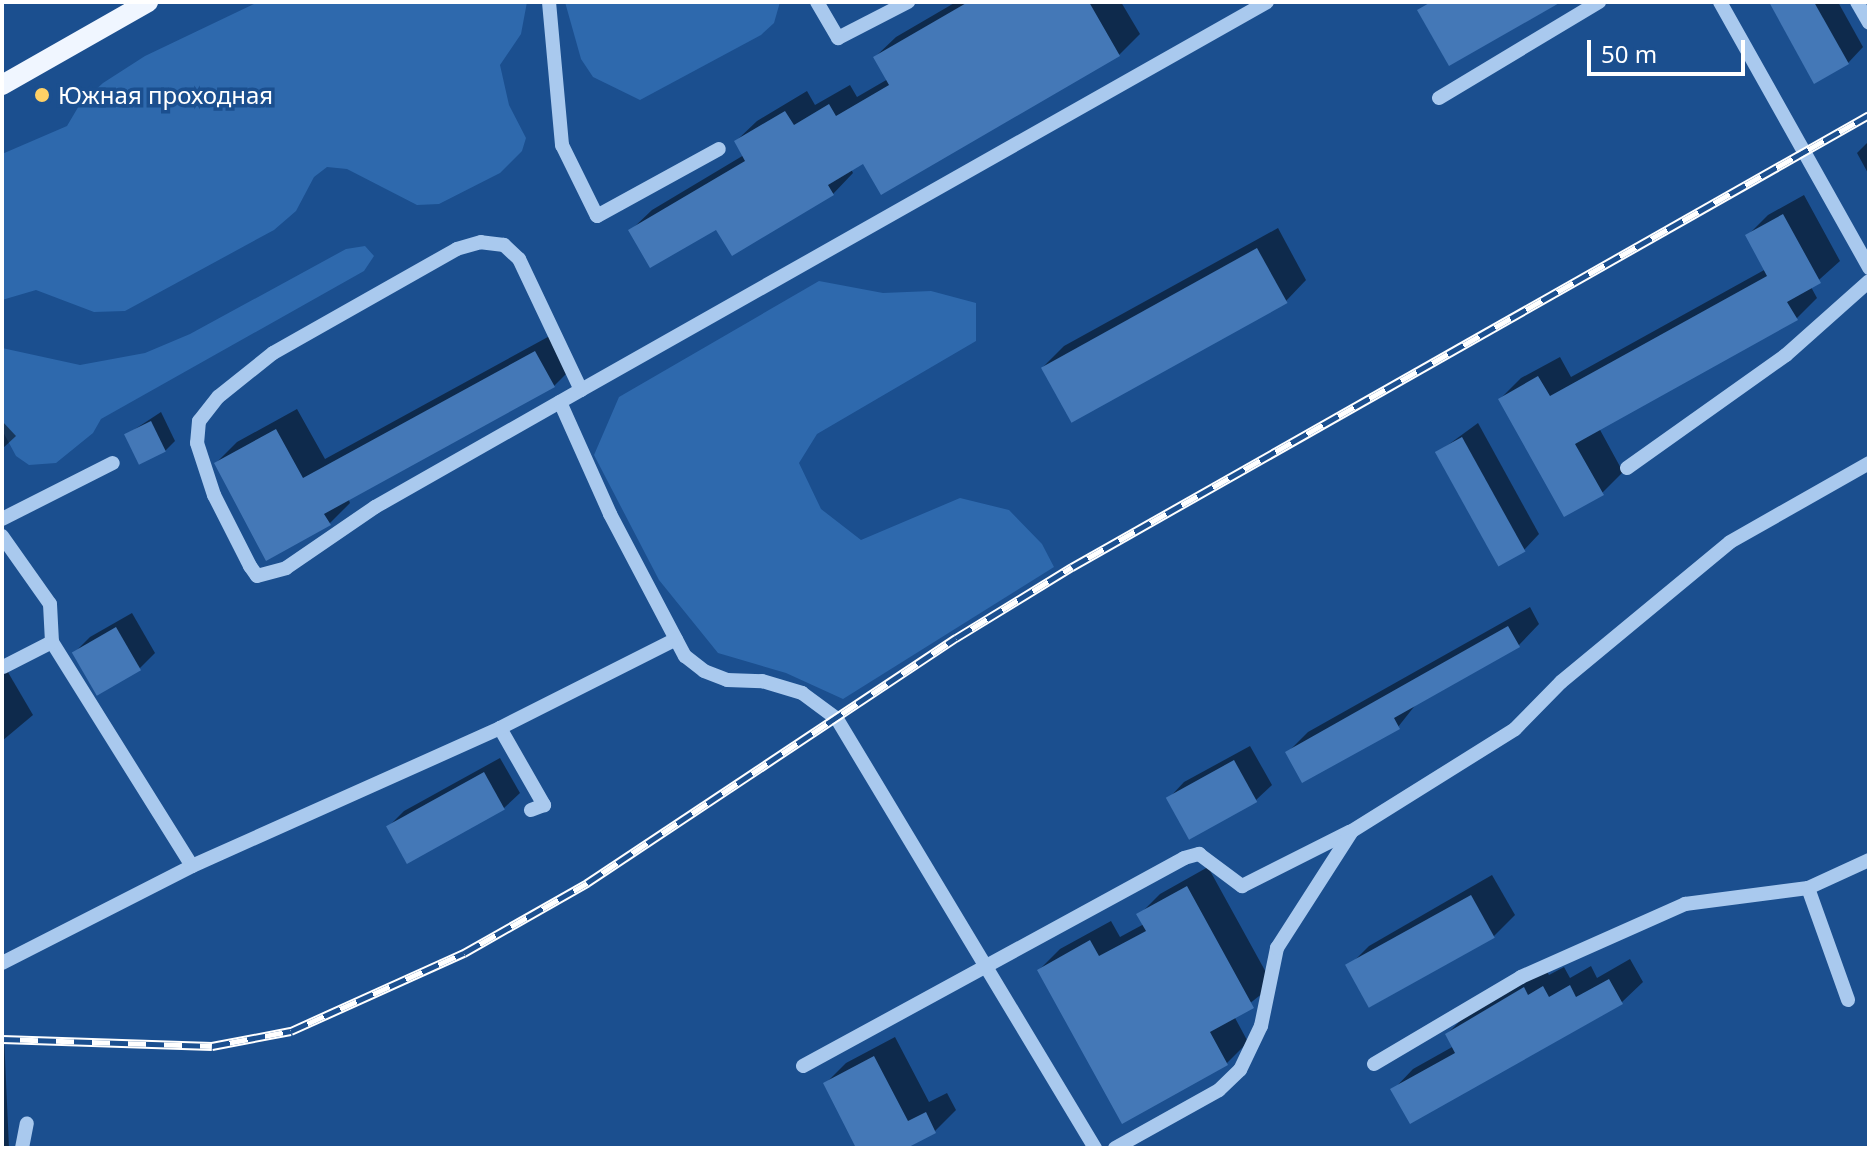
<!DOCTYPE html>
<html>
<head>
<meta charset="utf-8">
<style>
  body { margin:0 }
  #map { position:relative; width:1871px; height:1150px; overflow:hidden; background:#1b4f8f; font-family:"Noto Sans",sans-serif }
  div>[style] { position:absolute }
  .green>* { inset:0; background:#2e69ad }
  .shadow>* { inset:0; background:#0007 }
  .building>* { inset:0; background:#4478b7; transform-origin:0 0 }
  .minor>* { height:14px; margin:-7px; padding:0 7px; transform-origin:7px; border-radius:7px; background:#a9c9ee }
  .major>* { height:20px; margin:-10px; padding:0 10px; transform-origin:10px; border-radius:10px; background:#f0f6ff }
  .rail>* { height:9px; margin-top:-4.5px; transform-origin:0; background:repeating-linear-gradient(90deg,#1b4f8f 0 18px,#fff 0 36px); box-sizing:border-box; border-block:2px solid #fff }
  .dots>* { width:22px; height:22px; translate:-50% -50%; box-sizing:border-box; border:4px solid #1b4f8f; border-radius:50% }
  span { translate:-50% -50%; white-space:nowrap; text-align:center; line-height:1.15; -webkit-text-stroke:7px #1b4f8f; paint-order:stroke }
  .poi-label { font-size:24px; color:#fff }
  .left { translate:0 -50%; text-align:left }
  .frame { position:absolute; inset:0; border:4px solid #fff; pointer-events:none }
  .scale { position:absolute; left:1587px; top:40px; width:158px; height:36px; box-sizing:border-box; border:4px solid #fff; border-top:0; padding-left:10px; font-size:24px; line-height:28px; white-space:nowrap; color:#fff; -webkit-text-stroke:6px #1b4f8f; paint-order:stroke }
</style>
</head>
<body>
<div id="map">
  <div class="green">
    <div style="clip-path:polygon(258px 2px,527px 2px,521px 34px,500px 65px,509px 105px,526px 138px,522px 151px,500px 173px,439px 204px,417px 205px,347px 169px,327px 167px,314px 177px,296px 211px,274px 230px,125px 311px,94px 312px,36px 290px,2px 300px,2px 154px,67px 126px,80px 104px,103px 83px,145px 56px)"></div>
    <div style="clip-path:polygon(565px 2px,780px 2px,774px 23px,761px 35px,640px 100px,593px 77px,581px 59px)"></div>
    <div style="clip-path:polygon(365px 246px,374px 256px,364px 271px,101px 419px,93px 433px,56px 463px,29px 465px,16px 456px,2px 430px,2px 348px,80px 365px,145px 353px,190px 334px,346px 249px)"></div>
    <div style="clip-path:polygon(819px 281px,883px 293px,931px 291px,976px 303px,976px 341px,817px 434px,799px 463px,821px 509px,861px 540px,960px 498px,1009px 510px,1042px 544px,1054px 567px,843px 699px,786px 673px,718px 653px,659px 580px,594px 455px,619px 397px)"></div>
  </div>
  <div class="shadow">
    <div style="clip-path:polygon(956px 2px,1121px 2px,1140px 34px,1119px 55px,864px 161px,851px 169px,853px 173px,833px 194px,717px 227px,631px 230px,652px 210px,744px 155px,736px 141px,757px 121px,807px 91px,815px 105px,850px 85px,857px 97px,888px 79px,875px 57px,896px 37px)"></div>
    <div style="clip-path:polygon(1771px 2px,1838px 2px,1863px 47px,1848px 63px)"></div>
    <div style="clip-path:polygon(1869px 141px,1869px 175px,1857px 153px)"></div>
    <div style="clip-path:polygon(1804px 195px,1840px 261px,1811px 287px,1817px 298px,1796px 319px,1599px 428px,1623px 472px,1602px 493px,1500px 399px,1521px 378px,1560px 357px,1571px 377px,1766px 269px,1747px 236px,1768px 215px)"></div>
    <div style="clip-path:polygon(1278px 228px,1306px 280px,1286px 301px,1043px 367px,1064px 346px)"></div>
    <div style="clip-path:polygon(557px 332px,575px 365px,554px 386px,348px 498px,350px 503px,329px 524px,216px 463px,237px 442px,297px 409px,325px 459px)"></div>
    <div style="clip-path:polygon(161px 412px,175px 441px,165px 451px,126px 435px)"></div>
    <div style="clip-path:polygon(2px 421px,16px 436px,2px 449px)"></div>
    <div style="clip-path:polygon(1478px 423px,1539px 534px,1524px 550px,1437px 453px)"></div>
    <div style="clip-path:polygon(1530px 607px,1539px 624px,1519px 645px,1417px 703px,1398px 727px,1287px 753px,1308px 732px)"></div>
    <div style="clip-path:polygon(132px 613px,155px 653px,140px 668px,74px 653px,90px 637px)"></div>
    <div style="clip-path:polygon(2px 662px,33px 715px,2px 741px)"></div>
    <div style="clip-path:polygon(1250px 746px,1272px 785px,1256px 800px,1191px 837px,1169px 798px,1184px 782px)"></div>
    <div style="clip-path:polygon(500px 758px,520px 793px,504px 808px,408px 861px,389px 826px,404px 811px)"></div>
    <div style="clip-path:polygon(1208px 867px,1273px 985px,1234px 1016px,1248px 1042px,1227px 1063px,1123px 1121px,1039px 970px,1060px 949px,1111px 921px,1120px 937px,1144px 924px,1139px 915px,1160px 894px)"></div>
    <div style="clip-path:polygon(1492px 875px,1515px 915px,1494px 936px,1371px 1006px,1348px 967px,1369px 946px)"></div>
    <div style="clip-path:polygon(1630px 959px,1643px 982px,1622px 1002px,1393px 1090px,1413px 1069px,1454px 1046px,1447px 1034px,1468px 1013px,1545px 968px,1549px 975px,1564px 967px,1570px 978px,1591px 966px,1597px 978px)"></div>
    <div style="clip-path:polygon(2px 1036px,4px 1036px,9px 1148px,2px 1148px)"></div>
    <div style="clip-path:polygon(895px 1037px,929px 1102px,947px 1093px,956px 1110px,935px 1131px,902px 1148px,859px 1148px,825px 1084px,846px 1063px)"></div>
  </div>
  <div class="building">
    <div style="clip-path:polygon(968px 2px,1089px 2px,1120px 56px,881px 195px,863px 164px,828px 185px,834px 195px,732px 256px,716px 230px,650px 268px,628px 230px,745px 161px,734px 141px,785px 111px,794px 125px,829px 104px,836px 116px,889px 85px,873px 57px)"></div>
    <div style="clip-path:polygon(1431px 2px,1561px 2px,1449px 66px,1417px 10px)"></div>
    <div style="clip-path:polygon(1769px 2px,1814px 2px,1849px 64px,1814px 84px)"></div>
    <div style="clip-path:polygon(1783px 214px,1821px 283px,1787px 302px,1798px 320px,1575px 444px,1604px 495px,1564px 517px,1498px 399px,1538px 376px,1550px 396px,1767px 276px,1745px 235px)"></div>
    <div style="left:1257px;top:248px;width:63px;height:247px;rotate:61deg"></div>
    <div style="clip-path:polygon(535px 351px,555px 387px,324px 514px,331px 525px,266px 561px,214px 463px,276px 429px,303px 478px)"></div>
    <div style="left:151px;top:421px;width:34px;height:30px;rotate:64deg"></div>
    <div style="left:1462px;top:437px;width:131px;height:31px;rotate:61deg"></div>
    <div style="clip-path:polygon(1508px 626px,1520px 647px,1394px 718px,1400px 729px,1302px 783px,1285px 752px)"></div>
    <div style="left:116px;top:627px;width:50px;height:51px;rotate:60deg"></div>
    <div style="left:1234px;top:760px;width:48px;height:78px;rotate:61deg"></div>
    <div style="left:484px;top:772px;width:43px;height:112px;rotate:61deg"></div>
    <div style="clip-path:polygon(1187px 886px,1254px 1008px,1210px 1032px,1228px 1065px,1122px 1124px,1037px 970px,1090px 940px,1099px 956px,1146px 931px,1136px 914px)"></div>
    <div style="left:1471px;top:895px;width:49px;height:144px;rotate:61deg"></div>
    <div style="clip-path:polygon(1609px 979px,1623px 1004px,1410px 1124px,1390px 1089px,1455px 1053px,1445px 1034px,1524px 987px,1528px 995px,1543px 986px,1549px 997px,1570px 985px,1576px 997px)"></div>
    <div style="clip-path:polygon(874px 1056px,908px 1121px,926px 1112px,936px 1133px,907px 1148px,856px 1148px,823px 1083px)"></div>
  </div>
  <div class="minor">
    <div style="left:549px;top:2px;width:144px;rotate:84.8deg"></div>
    <div style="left:562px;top:145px;width:79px;rotate:63.8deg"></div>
    <div style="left:597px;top:216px;width:139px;rotate:-28.8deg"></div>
    <div style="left:817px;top:2px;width:42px;rotate:59.7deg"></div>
    <div style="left:838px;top:38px;width:79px;rotate:-27.2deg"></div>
    <div style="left:1720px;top:2px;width:305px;rotate:60.7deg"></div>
    <div style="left:1857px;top:2px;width:24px;rotate:60deg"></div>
    <div style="left:1439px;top:98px;width:187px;rotate:-31deg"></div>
    <div style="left:581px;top:390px;width:145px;rotate:-115.3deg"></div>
    <div style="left:519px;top:259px;width:21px;rotate:-137deg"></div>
    <div style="left:504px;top:245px;width:23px;rotate:-173deg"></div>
    <div style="left:481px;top:242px;width:25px;rotate:164deg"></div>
    <div style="left:457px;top:249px;width:211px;rotate:150.5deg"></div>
    <div style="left:273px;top:353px;width:70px;rotate:141.3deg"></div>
    <div style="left:218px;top:397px;width:31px;rotate:128deg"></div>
    <div style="left:199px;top:421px;width:22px;rotate:95deg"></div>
    <div style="left:197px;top:443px;width:55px;rotate:71.9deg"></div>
    <div style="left:214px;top:495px;width:80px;rotate:63.1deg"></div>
    <div style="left:250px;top:566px;width:12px;rotate:55deg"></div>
    <div style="left:257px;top:576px;width:30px;rotate:-15deg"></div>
    <div style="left:286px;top:568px;width:108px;rotate:-34.4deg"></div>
    <div style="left:375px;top:507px;width:237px;rotate:-29.6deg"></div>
    <div style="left:581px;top:390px;width:788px;rotate:-29.49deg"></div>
    <div style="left:560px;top:402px;width:123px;rotate:65.9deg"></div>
    <div style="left:610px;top:514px;width:161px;rotate:62.2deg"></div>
    <div style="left:685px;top:656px;width:24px;rotate:38deg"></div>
    <div style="left:704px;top:671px;width:25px;rotate:21deg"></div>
    <div style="left:727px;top:680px;width:35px;rotate:2deg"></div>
    <div style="left:762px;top:681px;width:42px;rotate:16.7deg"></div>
    <div style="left:802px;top:693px;width:44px;rotate:36.6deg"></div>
    <div style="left:837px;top:719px;width:501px;rotate:58.98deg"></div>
    <div style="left:1627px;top:468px;width:195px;rotate:-35.4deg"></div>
    <div style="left:1786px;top:355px;width:111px;rotate:-41.7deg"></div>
    <div style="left:2px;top:519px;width:124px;rotate:-26.8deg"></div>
    <div style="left:2px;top:536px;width:83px;rotate:54.8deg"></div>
    <div style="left:50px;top:604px;width:38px;rotate:87deg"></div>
    <div style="left:52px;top:642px;width:264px;rotate:58deg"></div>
    <div style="left:3px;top:667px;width:55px;rotate:-27deg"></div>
    <div style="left:500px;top:728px;width:89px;rotate:60.3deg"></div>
    <div style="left:544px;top:805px;width:14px;rotate:159deg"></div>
    <div style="left:1808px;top:888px;width:119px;rotate:70.3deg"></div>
    <div style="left:2px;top:963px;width:213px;rotate:-27deg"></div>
    <div style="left:192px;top:866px;width:338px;rotate:-24.1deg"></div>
    <div style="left:500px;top:728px;width:197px;rotate:-26.8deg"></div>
    <div style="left:1374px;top:1064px;width:171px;rotate:-30.6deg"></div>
    <div style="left:1521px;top:977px;width:180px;rotate:-24deg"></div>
    <div style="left:1685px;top:904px;width:124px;rotate:-7.4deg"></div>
    <div style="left:1808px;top:888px;width:67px;rotate:-24.7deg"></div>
    <div style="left:803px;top:1066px;width:434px;rotate:-28.6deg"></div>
    <div style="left:1184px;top:858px;width:16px;rotate:-15deg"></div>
    <div style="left:1199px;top:854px;width:54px;rotate:36.7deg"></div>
    <div style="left:1242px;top:886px;width:120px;rotate:-26.8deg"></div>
    <div style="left:22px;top:1148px;width:25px;rotate:-79deg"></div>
    <div style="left:1115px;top:1148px;width:119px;rotate:-29.1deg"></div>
    <div style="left:1219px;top:1090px;width:29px;rotate:-44deg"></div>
    <div style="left:1240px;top:1070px;width:49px;rotate:-64.5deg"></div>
    <div style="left:1261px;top:1026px;width:80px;rotate:-78.4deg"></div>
    <div style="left:1277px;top:948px;width:139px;rotate:-57.3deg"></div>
    <div style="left:1352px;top:831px;width:192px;rotate:-32deg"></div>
    <div style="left:1515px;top:729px;width:66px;rotate:-45.6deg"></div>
    <div style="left:1561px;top:682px;width:219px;rotate:-39.6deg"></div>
    <div style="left:1730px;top:542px;width:160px;rotate:-29.6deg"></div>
  </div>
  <div class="major">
    <div style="left:2px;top:85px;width:168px;rotate:-29.6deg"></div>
  </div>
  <div class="rail">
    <div style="left:2px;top:1039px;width:210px;rotate:1.9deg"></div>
    <div style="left:212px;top:1046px;width:80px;rotate:-10.8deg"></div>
    <div style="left:291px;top:1031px;width:190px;rotate:-24.3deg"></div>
    <div style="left:464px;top:953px;width:142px;rotate:-29.6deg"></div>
    <div style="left:587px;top:883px;width:443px;rotate:-33.6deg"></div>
    <div style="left:956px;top:638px;width:136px;rotate:-31.5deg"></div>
    <div style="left:1072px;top:567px;width:916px;rotate:-29.56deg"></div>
  </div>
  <div class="dots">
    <div style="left:42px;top:95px;background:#ffd166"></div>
  </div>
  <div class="poi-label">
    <span class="left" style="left:58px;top:95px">Южная проходная</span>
  </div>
  <div class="frame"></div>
  <div class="scale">50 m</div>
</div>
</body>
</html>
